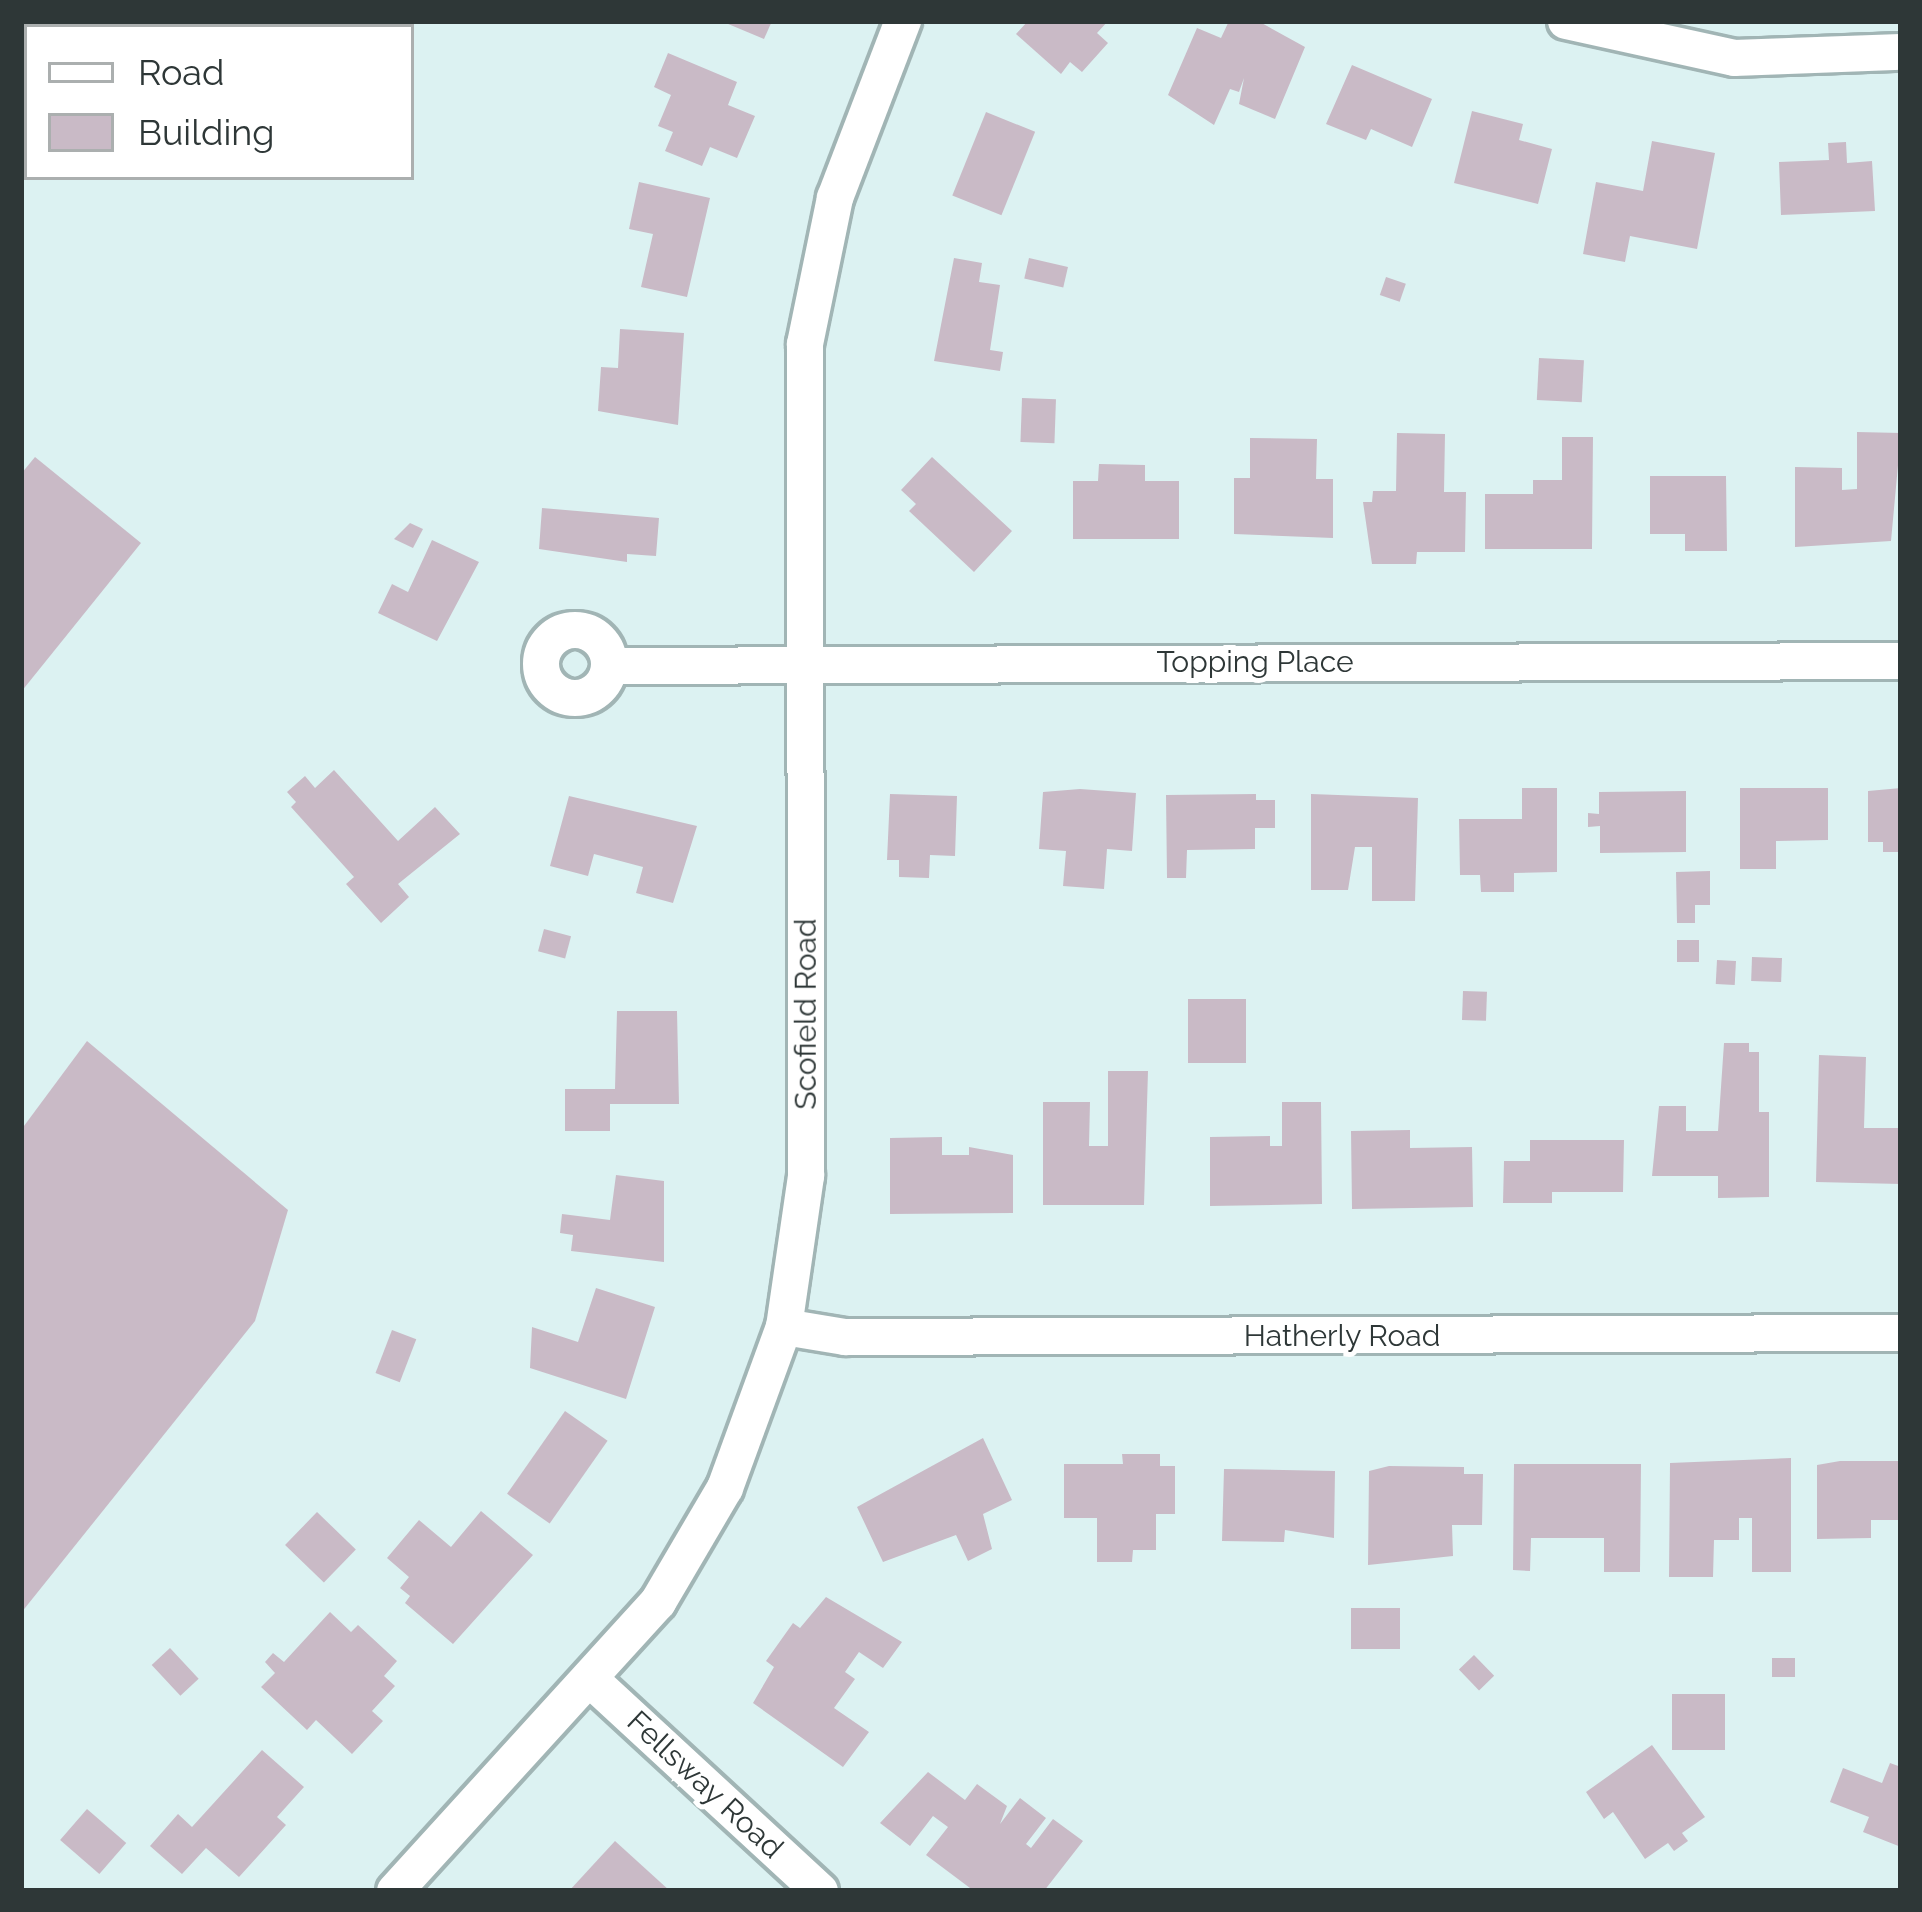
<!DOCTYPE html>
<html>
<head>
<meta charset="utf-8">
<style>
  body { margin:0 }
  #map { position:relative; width:1922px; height:1912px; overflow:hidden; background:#dcf2f2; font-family:Raleway,sans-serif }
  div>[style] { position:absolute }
  .building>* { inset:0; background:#c9bac6; transform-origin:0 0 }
  .roads { filter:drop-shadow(3px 0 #a1b5b5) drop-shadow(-3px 0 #a1b5b5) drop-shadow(0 3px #a1b5b5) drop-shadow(0 -3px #a1b5b5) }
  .minor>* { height:36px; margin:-18px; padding:0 18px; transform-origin:18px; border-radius:18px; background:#fff }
  .minor>.ring { margin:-18px; padding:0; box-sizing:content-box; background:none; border:36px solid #fff; border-radius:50% }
  span { translate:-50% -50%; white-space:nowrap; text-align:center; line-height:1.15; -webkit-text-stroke:10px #fff; paint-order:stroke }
  .street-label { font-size:30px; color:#2e3737 }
  .frame { position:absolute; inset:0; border:24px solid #2e3737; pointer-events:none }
  .legend { position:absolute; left:24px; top:24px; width:390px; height:156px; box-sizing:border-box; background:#fff; border:3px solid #abafaf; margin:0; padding:15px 21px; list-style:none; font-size:36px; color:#2e3737 }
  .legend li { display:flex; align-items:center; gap:24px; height:60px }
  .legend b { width:60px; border:3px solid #abafaf }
</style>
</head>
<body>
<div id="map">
  <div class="building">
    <div style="clip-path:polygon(721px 21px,772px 21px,764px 39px)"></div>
    <div style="clip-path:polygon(1028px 21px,1108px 21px,1097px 33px,1108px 43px,1082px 72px,1070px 62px,1061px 74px,1016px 34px)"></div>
    <div style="clip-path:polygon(1229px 21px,1258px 21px,1305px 47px,1275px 119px,1239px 104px,1244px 78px,1239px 92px,1230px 89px,1214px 125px,1168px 95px,1197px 28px,1221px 38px)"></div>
    <div style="clip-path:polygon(668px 53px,737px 82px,728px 105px,755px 116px,737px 158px,710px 147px,702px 166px,665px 151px,673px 132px,658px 126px,671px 95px,654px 87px)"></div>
    <div style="clip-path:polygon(1352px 65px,1432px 99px,1412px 147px,1371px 129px,1366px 140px,1326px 124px)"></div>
    <div style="clip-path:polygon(1472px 111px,1523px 124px,1519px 140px,1552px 149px,1538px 204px,1454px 183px)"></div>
    <div style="left:986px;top:112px;width:53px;height:90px;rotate:22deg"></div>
    <div style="clip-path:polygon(1652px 141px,1715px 153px,1697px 249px,1630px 236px,1625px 262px,1583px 254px,1596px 182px,1643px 191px)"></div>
    <div style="clip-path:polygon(1846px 142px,1847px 163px,1872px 161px,1875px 211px,1781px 215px,1779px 162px,1829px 160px,1828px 143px)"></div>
    <div style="clip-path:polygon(639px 182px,710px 198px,687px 297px,641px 287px,653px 234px,629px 229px)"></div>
    <div style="clip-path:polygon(954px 258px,982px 263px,979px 282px,1000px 285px,990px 350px,1003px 352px,1000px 371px,934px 361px)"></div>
    <div style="left:1029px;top:258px;width:40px;height:21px;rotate:13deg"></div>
    <div style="left:1386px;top:277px;width:21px;height:19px;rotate:19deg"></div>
    <div style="clip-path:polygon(620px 329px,684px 333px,678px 425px,598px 411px,601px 367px,618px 368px)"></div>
    <div style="left:1539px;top:358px;width:45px;height:42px;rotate:3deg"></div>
    <div style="left:1022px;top:398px;width:34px;height:44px;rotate:2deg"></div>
    <div style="clip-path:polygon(1857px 432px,1901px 433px,1891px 541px,1795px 547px,1795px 467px,1842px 468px,1842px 490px,1857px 489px)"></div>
    <div style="clip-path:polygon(1397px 433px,1445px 434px,1444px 492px,1466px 492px,1465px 552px,1417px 552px,1416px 564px,1372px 564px,1363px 502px,1372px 502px,1373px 491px,1396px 491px)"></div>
    <div style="clip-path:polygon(1562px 437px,1593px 437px,1592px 549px,1485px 549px,1485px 494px,1533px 494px,1533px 480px,1562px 480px)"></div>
    <div style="clip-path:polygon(1250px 438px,1317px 439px,1316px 479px,1333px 479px,1333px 538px,1234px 534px,1234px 478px,1250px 478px)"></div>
    <div style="clip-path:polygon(35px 457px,141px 543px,21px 692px,21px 474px)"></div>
    <div style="clip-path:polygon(932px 457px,1012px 531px,974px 572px,909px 511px,916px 504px,901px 490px)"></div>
    <div style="clip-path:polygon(1099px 464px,1145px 465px,1145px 481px,1179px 481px,1179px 539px,1073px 539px,1073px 481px,1098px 481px)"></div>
    <div style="clip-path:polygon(1650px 476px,1726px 476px,1727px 551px,1685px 551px,1685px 534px,1650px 534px)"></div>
    <div style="clip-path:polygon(542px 508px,659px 518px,656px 556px,627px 554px,627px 562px,539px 549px)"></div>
    <div style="clip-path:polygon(410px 523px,423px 529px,413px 548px,394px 539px)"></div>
    <div style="clip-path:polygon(432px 540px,479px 562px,437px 641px,378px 613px,392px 584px,408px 592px)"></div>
    <div style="clip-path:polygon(334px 770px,398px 841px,435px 807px,460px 834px,398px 884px,409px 897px,381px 923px,346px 884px,354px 877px,291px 807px,296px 802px,287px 792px,305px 776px,315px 788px)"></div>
    <div style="clip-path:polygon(1522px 788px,1557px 788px,1557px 872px,1514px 873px,1514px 892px,1481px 892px,1480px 875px,1460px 875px,1459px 819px,1522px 819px)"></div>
    <div style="clip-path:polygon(1740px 788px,1828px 788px,1828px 840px,1776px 841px,1776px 869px,1740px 869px)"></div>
    <div style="clip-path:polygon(1901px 788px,1900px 852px,1883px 852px,1883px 842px,1868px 842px,1868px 791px)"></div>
    <div style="clip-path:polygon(1080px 789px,1136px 793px,1132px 851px,1107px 849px,1104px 889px,1063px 886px,1066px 851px,1039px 849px,1043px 792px)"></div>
    <div style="clip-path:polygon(1686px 791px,1686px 852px,1600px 853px,1600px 826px,1588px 827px,1588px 813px,1599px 814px,1599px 792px)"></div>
    <div style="clip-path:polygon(890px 794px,957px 796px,955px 856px,930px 855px,929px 878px,899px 877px,899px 860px,887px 860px)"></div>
    <div style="clip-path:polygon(1256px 794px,1256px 800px,1275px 800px,1275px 828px,1255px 828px,1255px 849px,1187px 850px,1186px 878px,1167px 878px,1166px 795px)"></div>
    <div style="clip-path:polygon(1311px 794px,1418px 798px,1415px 901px,1372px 901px,1372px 847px,1355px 847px,1348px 890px,1311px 890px)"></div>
    <div style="clip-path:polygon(569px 796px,697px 826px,673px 903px,636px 893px,643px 867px,594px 854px,588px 876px,550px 866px)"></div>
    <div style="clip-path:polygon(1710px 871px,1710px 905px,1695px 905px,1695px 923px,1677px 923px,1676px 872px)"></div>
    <div style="left:544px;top:929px;width:28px;height:23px;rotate:15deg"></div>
    <div style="left:1677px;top:940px;width:22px;height:22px"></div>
    <div style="left:1752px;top:957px;width:30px;height:24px;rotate:2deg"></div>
    <div style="left:1717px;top:960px;width:19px;height:24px;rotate:3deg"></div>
    <div style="left:1463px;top:991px;width:24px;height:29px;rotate:2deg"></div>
    <div style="left:1246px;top:999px;width:64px;height:58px;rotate:90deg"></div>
    <div style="clip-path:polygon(617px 1011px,677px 1011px,679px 1104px,610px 1104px,610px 1131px,565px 1131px,565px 1089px,615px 1089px)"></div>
    <div style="clip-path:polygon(87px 1041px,288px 1210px,255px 1321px,21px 1613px,21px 1130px)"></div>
    <div style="clip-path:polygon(1724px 1043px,1749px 1043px,1749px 1052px,1759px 1052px,1759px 1112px,1769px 1112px,1769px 1197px,1718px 1198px,1718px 1176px,1652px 1176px,1659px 1106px,1686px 1106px,1686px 1131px,1718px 1131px)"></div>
    <div style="clip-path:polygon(1819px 1055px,1866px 1057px,1864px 1128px,1901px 1128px,1901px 1184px,1816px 1182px)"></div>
    <div style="clip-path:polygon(1108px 1071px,1148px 1071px,1144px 1205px,1043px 1205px,1043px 1102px,1090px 1102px,1089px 1146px,1108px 1146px)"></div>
    <div style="clip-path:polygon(1282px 1102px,1321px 1102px,1322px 1204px,1210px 1206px,1210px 1137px,1270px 1136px,1270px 1146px,1282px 1146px)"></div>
    <div style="clip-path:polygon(1410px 1130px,1410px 1148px,1472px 1147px,1473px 1207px,1352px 1209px,1351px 1131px)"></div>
    <div style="clip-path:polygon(942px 1137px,942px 1155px,969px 1155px,969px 1147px,1013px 1155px,1013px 1213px,890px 1214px,890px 1138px)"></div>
    <div style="clip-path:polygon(1530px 1140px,1624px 1140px,1623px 1192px,1552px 1192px,1552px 1203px,1503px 1203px,1504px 1161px,1530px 1161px)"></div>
    <div style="clip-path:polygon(616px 1175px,664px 1181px,664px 1262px,571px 1251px,573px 1235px,560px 1233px,562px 1214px,610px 1220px)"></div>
    <div style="clip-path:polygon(596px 1288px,655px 1307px,626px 1399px,530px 1368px,532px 1327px,578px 1342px)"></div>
    <div style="left:392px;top:1330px;width:26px;height:46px;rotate:21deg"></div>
    <div style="left:565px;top:1411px;width:52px;height:101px;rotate:35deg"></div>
    <div style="clip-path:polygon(983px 1438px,1012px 1500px,983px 1514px,992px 1549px,968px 1561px,956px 1535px,883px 1562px,857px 1507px)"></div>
    <div style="clip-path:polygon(1122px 1454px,1160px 1454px,1160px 1466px,1175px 1466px,1175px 1514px,1156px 1514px,1156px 1550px,1133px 1550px,1132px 1562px,1097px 1562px,1097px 1518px,1064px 1518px,1064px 1464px,1123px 1464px)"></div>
    <div style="clip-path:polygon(1791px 1458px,1791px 1572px,1752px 1572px,1752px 1518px,1739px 1518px,1739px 1540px,1714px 1540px,1713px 1577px,1669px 1577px,1670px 1463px)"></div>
    <div style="clip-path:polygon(1840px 1461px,1901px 1461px,1901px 1520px,1871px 1520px,1871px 1538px,1817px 1539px,1817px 1465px)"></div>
    <div style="clip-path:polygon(1514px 1464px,1641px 1464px,1640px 1572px,1604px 1572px,1604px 1538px,1531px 1538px,1530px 1571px,1513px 1570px)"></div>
    <div style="clip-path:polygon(1389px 1466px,1464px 1467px,1464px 1474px,1483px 1474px,1482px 1525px,1452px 1525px,1453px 1556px,1368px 1565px,1369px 1471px)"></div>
    <div style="clip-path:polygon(1224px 1469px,1335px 1471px,1334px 1538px,1285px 1530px,1284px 1542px,1222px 1541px)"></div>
    <div style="clip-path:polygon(481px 1511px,533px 1555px,453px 1644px,405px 1603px,410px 1596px,400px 1588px,409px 1577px,387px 1558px,419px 1520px,451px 1547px)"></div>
    <div style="left:317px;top:1512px;width:54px;height:46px;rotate:44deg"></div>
    <div style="clip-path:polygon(826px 1597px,902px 1642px,883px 1668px,859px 1652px,845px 1672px,855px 1679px,834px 1708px,869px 1732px,843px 1767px,753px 1703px,774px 1667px,766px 1661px,793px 1623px,800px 1628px)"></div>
    <div style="left:1351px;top:1608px;width:49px;height:41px"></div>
    <div style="clip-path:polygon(330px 1612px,351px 1632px,358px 1625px,397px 1661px,384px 1676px,395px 1686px,372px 1711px,383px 1721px,352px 1754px,316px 1720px,307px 1730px,261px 1687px,275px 1673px,265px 1662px,273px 1653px,284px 1662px)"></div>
    <div style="left:170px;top:1648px;width:42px;height:25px;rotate:47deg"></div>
    <div style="left:1474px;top:1655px;width:29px;height:21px;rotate:46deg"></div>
    <div style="left:1772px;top:1658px;width:23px;height:19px"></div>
    <div style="left:1672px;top:1694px;width:53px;height:56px"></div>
    <div style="clip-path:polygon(1652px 1745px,1705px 1817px,1682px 1833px,1688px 1841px,1674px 1851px,1668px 1843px,1645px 1859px,1613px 1812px,1604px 1819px,1586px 1792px)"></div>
    <div style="clip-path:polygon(262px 1750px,304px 1787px,277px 1817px,286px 1825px,239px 1877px,206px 1848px,182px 1874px,150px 1846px,178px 1814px,192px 1827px)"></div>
    <div style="clip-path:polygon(1890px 1763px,1901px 1767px,1901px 1847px,1863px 1832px,1869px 1817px,1830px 1802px,1843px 1768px,1882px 1783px)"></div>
    <div style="clip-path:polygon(928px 1772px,965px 1800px,977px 1784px,1007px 1806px,1000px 1824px,1020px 1798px,1046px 1818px,1026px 1844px,1031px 1848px,1053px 1819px,1083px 1841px,1044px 1891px,974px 1891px,926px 1855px,948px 1827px,933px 1816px,910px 1846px,880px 1823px)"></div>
    <div style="left:87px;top:1809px;width:52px;height:41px;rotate:41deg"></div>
    <div style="clip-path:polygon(615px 1841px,670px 1891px,569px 1891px)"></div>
  </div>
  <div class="roads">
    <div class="minor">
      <div style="left:1566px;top:21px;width:172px;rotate:12.4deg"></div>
      <div style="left:1734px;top:58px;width:167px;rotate:-2.1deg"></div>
      <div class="ring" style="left:541px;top:630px;width:32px;height:32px"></div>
      <div style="left:610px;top:666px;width:1291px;rotate:-0.22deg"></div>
      <div style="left:784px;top:1327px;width:62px;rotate:9.3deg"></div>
      <div style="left:845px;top:1337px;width:1056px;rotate:-0.22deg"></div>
      <div style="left:590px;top:1679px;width:313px;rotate:42.7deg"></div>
      <div style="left:395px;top:1891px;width:391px;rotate:-47.7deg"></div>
      <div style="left:658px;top:1602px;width:132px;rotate:-59.6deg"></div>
      <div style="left:725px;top:1488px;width:171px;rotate:-69.9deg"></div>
      <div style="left:784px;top:1327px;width:153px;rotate:-81.7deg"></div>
      <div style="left:806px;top:1176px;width:832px;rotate:-90.07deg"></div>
      <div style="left:805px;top:344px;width:149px;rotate:-78.4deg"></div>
      <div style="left:835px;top:198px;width:190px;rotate:-69deg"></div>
    </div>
  </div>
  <div class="street-label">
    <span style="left:1255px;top:662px">Topping Place</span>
    <span style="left:806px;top:1014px;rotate:-90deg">Scofield Road</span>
    <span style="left:1342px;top:1336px">Hatherly Road</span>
    <span style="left:705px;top:1785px;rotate:43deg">Fellsway Road</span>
  </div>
  <div class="frame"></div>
  <ul class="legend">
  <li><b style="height:15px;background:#fff"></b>Road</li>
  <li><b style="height:33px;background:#c9bac6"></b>Building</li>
  </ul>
</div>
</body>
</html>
